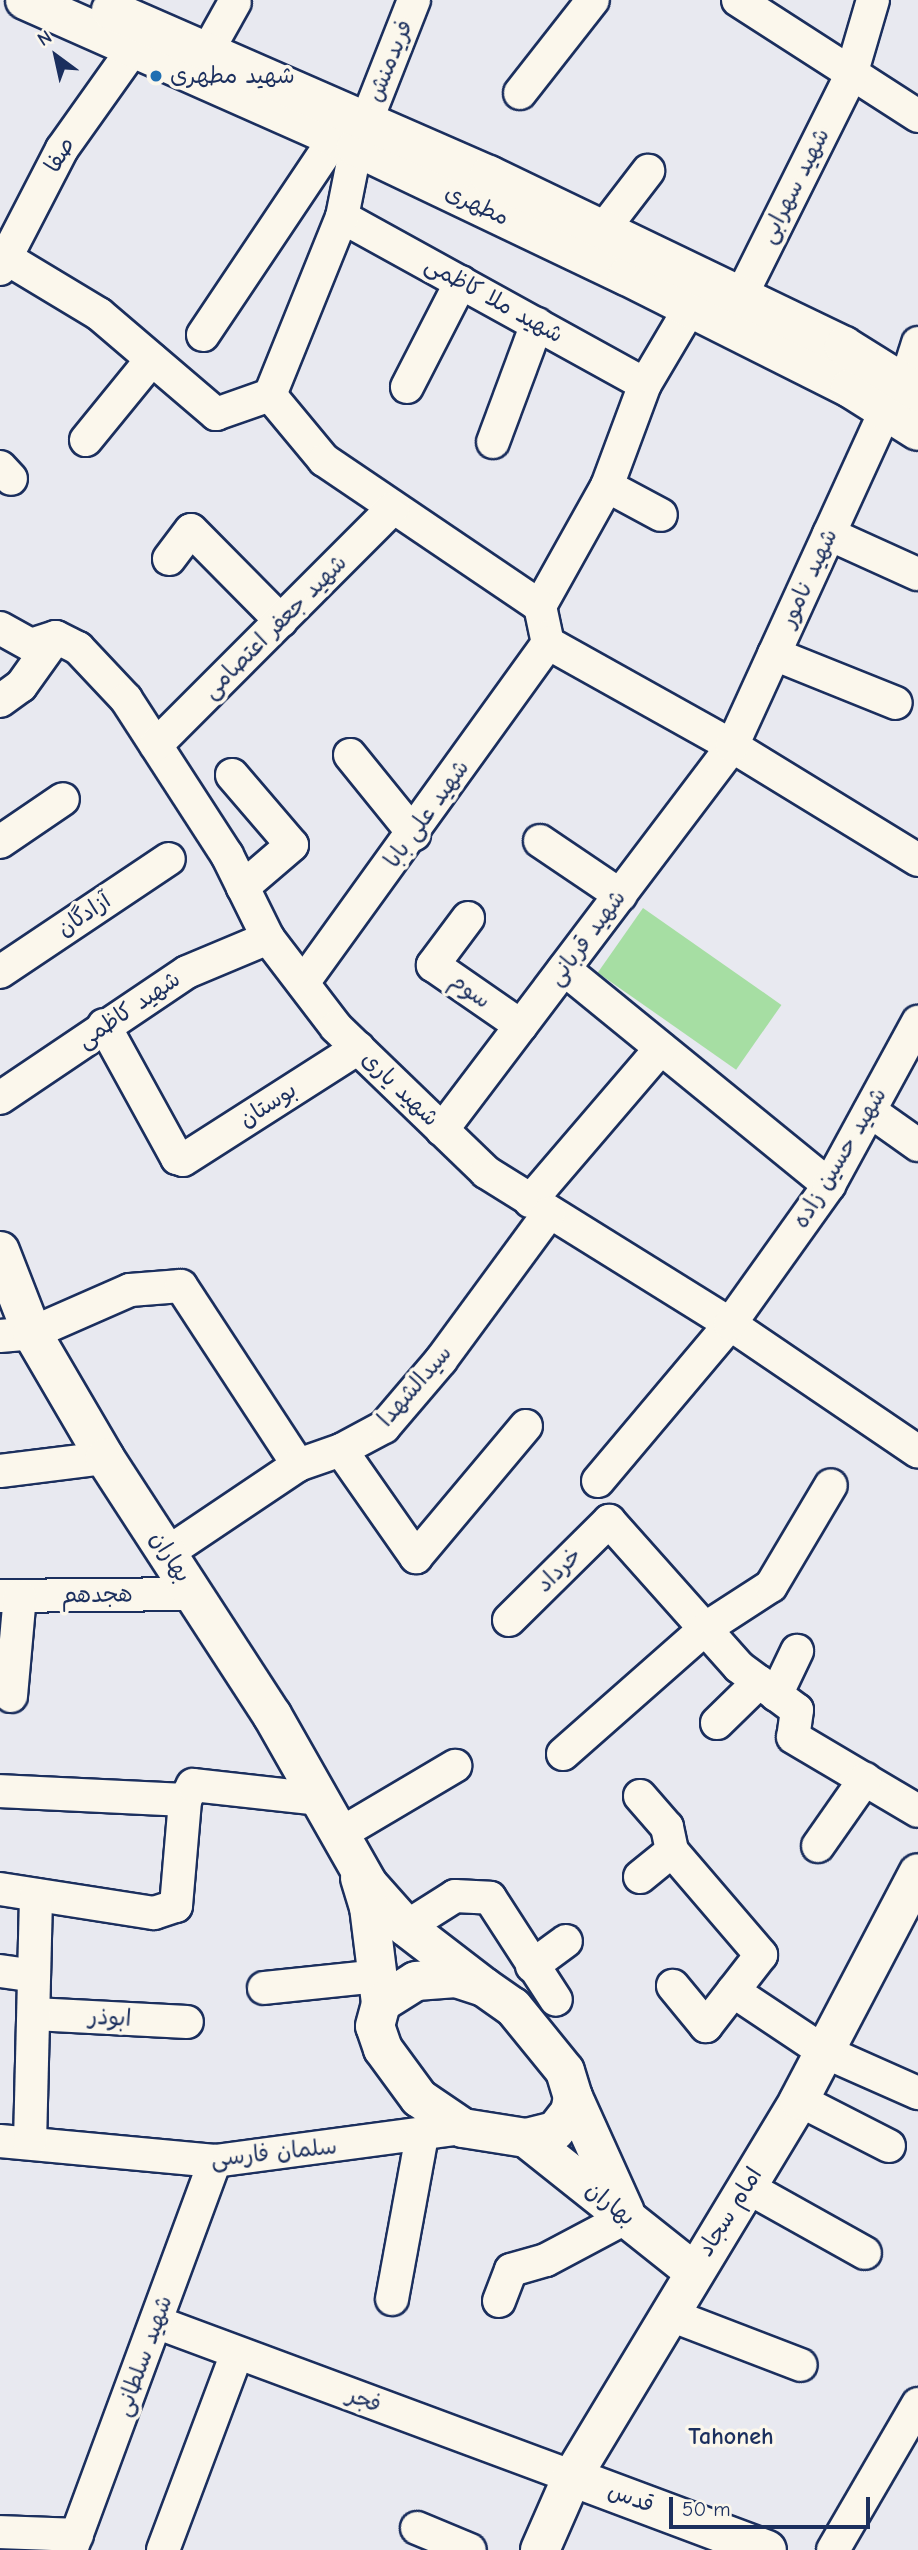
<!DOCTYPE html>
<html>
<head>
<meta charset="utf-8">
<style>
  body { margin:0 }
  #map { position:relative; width:918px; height:2550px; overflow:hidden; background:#e8e9f0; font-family:"Comic Neue","Playpen Sans Arabic",sans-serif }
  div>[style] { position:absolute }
  .green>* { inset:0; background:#a6dea3; transform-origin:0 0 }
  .roads { filter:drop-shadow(2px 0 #1b2f5e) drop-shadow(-2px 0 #1b2f5e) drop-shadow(0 2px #1b2f5e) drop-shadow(0 -2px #1b2f5e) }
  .minor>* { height:32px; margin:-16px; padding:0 16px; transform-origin:16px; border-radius:16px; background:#fbf7ec }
  .tertiary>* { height:38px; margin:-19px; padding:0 19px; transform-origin:19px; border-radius:19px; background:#fbf7ec }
  .secondary>* { height:38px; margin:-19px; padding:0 19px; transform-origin:19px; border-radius:19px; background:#fbf7ec }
  .dots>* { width:19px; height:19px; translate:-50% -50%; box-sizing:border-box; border:4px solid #fbf7ec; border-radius:50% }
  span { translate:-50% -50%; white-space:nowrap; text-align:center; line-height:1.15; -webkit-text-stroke:7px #fbf7ec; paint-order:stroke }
  .street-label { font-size:23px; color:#1b2f5e }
  .poi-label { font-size:23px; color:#1b2f5e }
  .left { translate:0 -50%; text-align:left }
  .neighbourhood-label { font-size:24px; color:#1b2f5e; font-weight:700 }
  .north { position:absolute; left:21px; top:21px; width:70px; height:70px; -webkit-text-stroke:5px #fbf7ec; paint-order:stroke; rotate:327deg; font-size:19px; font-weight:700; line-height:28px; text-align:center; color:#1b2f5e }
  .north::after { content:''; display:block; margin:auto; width:24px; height:32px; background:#1b2f5e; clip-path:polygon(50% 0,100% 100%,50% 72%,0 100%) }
  .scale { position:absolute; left:669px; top:2497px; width:201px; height:32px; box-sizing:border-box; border:4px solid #1b2f5e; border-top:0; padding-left:9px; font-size:21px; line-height:24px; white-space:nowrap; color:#1b2f5e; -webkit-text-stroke:5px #fbf7ec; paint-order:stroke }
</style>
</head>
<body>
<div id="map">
  <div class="green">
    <div style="left:643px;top:908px;width:169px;height:79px;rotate:35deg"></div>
  </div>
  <div class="roads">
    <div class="minor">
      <div style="left:738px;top:0;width:214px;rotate:32.8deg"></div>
      <div style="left:207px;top:52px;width:57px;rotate:-60.8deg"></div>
      <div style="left:520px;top:93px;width:118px;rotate:-51.9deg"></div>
      <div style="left:366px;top:122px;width:131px;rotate:-68.5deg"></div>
      <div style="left:342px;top:217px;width:346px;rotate:28.9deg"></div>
      <div style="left:602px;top:231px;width:76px;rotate:-52.5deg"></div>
      <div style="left:6px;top:258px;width:109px;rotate:31.1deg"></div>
      <div style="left:99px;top:314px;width:154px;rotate:40.5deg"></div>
      <div style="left:216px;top:414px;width:57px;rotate:-19.4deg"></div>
      <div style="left:270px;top:395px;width:192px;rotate:-68deg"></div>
      <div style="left:342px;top:217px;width:71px;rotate:-78.7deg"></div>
      <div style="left:0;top:269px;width:135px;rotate:-62.7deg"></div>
      <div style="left:62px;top:149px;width:123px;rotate:-54.6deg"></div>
      <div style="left:740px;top:298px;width:249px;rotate:-63.5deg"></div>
      <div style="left:851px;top:75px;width:78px;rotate:-73.7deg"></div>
      <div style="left:690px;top:308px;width:88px;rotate:120.6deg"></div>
      <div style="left:645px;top:384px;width:109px;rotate:110.4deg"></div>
      <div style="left:607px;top:486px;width:137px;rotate:119.2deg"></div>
      <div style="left:540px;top:606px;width:38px;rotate:78deg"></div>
      <div style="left:548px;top:643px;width:211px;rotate:29.2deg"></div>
      <div style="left:732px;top:746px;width:218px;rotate:31.5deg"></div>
      <div style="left:203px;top:335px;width:236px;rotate:-56.2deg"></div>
      <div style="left:905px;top:384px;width:43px;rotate:-72.4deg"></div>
      <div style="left:407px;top:387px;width:118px;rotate:-62.8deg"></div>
      <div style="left:270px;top:395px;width:85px;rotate:50.3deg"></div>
      <div style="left:324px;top:460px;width:261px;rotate:34.1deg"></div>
      <div style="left:86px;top:440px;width:104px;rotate:-50.8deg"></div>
      <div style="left:493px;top:442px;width:126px;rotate:-69.6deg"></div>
      <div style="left:0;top:467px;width:16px;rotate:47deg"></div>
      <div style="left:607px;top:486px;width:61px;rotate:28.2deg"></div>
      <div style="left:829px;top:534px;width:97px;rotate:24.4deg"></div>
      <div style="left:169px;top:559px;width:36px;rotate:-53deg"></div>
      <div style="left:191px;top:530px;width:128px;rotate:45.3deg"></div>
      <div style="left:0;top:628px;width:35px;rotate:29deg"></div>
      <div style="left:31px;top:645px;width:26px;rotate:-18deg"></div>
      <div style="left:56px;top:637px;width:25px;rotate:27deg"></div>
      <div style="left:78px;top:648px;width:70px;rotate:46.7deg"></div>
      <div style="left:126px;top:699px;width:186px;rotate:57.1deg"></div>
      <div style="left:227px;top:855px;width:93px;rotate:63.7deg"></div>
      <div style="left:268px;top:938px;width:112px;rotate:52.6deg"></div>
      <div style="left:336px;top:1027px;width:209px;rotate:44deg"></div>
      <div style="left:486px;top:1172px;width:287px;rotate:31.9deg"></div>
      <div style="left:730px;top:1324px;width:227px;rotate:34.2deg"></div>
      <div style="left:774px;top:654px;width:131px;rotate:21.9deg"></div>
      <div style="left:0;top:701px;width:26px;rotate:-36deg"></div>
      <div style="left:21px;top:686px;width:60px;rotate:-54.5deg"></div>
      <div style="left:156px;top:745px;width:335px;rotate:-45deg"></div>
      <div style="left:350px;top:755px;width:102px;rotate:51deg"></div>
      <div style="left:232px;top:775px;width:92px;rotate:49.4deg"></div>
      <div style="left:292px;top:845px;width:65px;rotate:139.4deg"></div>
      <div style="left:540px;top:841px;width:97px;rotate:34deg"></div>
      <div style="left:0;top:842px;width:76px;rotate:-34.3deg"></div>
      <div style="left:468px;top:918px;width:59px;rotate:126.7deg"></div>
      <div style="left:433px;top:965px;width:107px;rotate:34.7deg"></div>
      <div style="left:564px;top:969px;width:342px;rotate:39.2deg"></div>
      <div style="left:0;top:972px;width:203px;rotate:-33.8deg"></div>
      <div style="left:303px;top:983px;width:419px;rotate:-54.2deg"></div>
      <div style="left:104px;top:1025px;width:152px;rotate:61.2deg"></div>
      <div style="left:177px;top:1158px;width:6px;rotate:18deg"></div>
      <div style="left:183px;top:1160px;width:208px;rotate:-32.6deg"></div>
      <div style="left:0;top:1098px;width:225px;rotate:-34deg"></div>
      <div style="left:187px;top:972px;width:88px;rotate:-22.8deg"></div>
      <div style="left:870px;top:1111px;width:59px;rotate:35.3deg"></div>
      <div style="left:442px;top:1130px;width:481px;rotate:-52.9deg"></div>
      <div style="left:732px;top:746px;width:370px;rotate:-65.4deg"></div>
      <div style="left:530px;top:1201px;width:201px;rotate:-49.4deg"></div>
      <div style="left:0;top:1336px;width:32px;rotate:-5deg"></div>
      <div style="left:32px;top:1333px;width:107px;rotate:-23.7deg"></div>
      <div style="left:130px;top:1290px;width:51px;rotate:-4.5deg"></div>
      <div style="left:181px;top:1286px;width:214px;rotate:56.8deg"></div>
      <div style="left:341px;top:1450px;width:131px;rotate:55deg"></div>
      <div style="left:416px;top:1557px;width:171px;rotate:-50deg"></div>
      <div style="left:0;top:1471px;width:106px;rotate:-7.1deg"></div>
      <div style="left:598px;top:1481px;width:205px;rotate:-49.9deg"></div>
      <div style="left:730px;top:1324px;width:171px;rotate:-54.5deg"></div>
      <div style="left:829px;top:1185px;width:186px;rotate:-61.4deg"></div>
      <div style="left:167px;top:1553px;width:158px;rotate:-33.9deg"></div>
      <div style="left:298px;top:1465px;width:46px;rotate:-19.2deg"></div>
      <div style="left:341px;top:1450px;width:49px;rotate:-28.1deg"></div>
      <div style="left:384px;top:1427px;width:88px;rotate:-49.6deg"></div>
      <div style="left:441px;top:1360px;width:182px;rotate:-53.7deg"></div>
      <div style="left:0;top:1596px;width:194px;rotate:-0.6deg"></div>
      <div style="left:509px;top:1620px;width:141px;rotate:-44.7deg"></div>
      <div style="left:609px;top:1521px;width:195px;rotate:48.3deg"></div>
      <div style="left:739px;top:1667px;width:72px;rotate:36.6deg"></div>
      <div style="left:797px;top:1710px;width:27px;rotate:98deg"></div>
      <div style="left:793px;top:1737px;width:145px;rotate:30.6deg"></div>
      <div style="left:776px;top:1695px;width:49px;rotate:-64.5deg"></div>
      <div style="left:11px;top:1696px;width:100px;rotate:-84.9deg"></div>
      <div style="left:717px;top:1723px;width:59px;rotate:-44.3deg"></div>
      <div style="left:563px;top:1754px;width:191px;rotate:-41.4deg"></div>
      <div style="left:706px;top:1628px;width:77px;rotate:-32.9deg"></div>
      <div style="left:771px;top:1586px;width:117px;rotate:-59.3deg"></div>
      <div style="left:0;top:1791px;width:185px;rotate:2.8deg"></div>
      <div style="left:640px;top:1796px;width:41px;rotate:48.9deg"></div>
      <div style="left:667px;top:1827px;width:25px;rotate:78deg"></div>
      <div style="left:672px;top:1851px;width:137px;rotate:49.4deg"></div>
      <div style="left:761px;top:1955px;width:90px;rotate:127.8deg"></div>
      <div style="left:706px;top:2026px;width:52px;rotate:-129.5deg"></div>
      <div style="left:340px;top:1834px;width:134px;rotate:-30.6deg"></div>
      <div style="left:818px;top:1846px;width:82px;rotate:-55deg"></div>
      <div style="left:640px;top:1877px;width:41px;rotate:-39.1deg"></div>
      <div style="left:0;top:1889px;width:156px;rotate:8.9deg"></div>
      <div style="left:154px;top:1913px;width:23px;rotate:-18deg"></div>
      <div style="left:176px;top:1906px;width:106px;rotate:-85.1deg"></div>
      <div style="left:185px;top:1800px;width:17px;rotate:-62deg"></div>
      <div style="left:193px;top:1785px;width:128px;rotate:6.3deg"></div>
      <div style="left:406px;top:1927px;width:58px;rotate:-32.3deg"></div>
      <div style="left:455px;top:1896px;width:35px;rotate:3deg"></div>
      <div style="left:490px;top:1898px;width:121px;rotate:57.1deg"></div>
      <div style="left:532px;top:1966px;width:42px;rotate:-36.3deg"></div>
      <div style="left:0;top:1971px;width:34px;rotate:8deg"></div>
      <div style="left:264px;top:1988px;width:115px;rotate:-6deg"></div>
      <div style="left:733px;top:1991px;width:108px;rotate:33.7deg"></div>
      <div style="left:823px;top:2051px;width:104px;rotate:23.9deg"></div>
      <div style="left:34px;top:2014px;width:153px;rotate:3deg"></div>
      <div style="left:799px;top:2100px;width:101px;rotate:27.1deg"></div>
      <div style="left:0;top:2141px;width:216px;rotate:5.3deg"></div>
      <div style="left:215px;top:2161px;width:250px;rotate:-7.6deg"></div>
      <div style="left:30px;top:2143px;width:248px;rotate:-88.6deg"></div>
      <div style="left:747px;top:2187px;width:135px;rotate:29.2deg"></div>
      <div style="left:392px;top:2299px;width:166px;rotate:-79.6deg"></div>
      <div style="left:499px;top:2301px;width:33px;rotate:-69deg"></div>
      <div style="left:511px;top:2270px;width:36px;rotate:-16deg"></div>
      <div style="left:546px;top:2260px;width:92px;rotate:-28deg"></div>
      <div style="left:668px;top:2314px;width:142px;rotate:21deg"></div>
      <div style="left:156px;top:2322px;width:444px;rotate:20.4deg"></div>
      <div style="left:417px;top:2528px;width:57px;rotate:22.5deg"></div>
      <div style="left:0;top:2532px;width:77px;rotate:2.2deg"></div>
      <div style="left:71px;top:2550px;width:415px;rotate:-69.7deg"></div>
      <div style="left:163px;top:2550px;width:210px;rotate:-69.4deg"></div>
      <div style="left:833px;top:2550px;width:169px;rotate:-59.8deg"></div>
    </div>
    <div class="tertiary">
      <div style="left:0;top:1251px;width:88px;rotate:68.7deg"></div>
      <div style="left:32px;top:1333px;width:145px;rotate:59.7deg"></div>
      <div style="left:105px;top:1458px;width:306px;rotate:57deg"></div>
      <div style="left:272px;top:1715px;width:194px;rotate:60.4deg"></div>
      <div style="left:368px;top:1884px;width:57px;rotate:48.5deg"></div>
      <div style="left:406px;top:1927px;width:98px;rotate:37.6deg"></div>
      <div style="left:360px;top:1878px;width:30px;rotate:73deg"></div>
      <div style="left:369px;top:1907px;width:97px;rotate:82.9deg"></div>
      <div style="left:456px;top:1978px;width:29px;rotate:18deg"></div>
      <div style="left:484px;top:1987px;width:35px;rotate:35deg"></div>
      <div style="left:513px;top:2007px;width:82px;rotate:50.9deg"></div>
      <div style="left:565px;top:2071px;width:27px;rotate:73deg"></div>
      <div style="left:573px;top:2097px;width:15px;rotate:101deg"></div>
      <div style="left:570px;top:2112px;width:24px;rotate:128deg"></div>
      <div style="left:555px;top:2131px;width:30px;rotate:166deg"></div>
      <div style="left:526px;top:2138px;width:64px;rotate:-171deg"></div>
      <div style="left:463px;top:2128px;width:53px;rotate:-145.7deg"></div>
      <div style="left:419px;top:2098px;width:61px;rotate:-126.3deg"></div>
      <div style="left:383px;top:2049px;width:24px;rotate:-109deg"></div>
      <div style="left:375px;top:2026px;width:24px;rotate:-75deg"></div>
      <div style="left:381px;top:2003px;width:41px;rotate:-32.2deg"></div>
      <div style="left:416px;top:1981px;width:40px;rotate:-4.3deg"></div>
      <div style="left:573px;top:2097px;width:126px;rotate:65.7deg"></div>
      <div style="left:526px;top:2138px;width:213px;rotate:38.5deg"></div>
      <div style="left:572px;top:2477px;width:208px;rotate:20.5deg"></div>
      <div style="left:540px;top:2550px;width:80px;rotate:-66.3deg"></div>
      <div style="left:572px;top:2477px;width:440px;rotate:-58.9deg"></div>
      <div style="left:799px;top:2100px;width:256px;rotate:-62.3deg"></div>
    </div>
    <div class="secondary">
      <div style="left:25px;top:0;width:362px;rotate:23.9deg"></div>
      <div style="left:356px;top:147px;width:300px;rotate:25.5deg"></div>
      <div style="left:627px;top:276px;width:250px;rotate:26.7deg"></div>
      <div style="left:850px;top:388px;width:80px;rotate:32.3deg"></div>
      <div style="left:111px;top:10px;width:412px;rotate:23.6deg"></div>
      <div style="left:489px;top:175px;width:394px;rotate:25.7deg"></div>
      <div style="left:844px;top:346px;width:87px;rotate:31.9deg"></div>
    </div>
  </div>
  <div class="dots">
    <div style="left:156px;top:76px;background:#1f6fb2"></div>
  </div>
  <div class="street-label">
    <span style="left:390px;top:61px;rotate:-68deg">فریدمنش</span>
    <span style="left:60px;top:155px;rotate:-60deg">صفا</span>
    <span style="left:795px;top:186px;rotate:-63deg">شهید سهرابی</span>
    <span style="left:477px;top:205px;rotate:25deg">مطهری</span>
    <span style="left:494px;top:300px;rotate:29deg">شهید ملا کاظمی</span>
    <span style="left:809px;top:578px;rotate:-65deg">شهید نامور</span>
    <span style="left:275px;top:627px;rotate:-45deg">شهید جعفر اعتصامی</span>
    <span style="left:427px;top:814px;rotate:-54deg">شهید علی بابا</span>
    <span style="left:84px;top:915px;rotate:-34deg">آزادگان</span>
    <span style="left:587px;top:938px;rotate:-53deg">شهید قربانی</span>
    <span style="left:470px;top:991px;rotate:35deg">سوم</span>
    <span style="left:129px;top:1010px;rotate:-34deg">شهید کاظمی</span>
    <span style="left:400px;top:1089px;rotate:44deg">شهید یاری</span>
    <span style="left:268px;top:1105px;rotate:-33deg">بوستان</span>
    <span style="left:840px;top:1158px;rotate:-59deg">شهید حسین زاده</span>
    <span style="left:415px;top:1386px;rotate:-49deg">سیدالشهدا</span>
    <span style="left:170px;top:1557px;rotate:57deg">بهاران</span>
    <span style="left:559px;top:1570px;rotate:-45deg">خرداد</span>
    <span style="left:97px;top:1595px;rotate:-1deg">هجدهم</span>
    <span style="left:110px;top:2018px;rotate:3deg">ابوذر</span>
    <span style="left:274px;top:2153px;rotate:-6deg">سلمان فارسی</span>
    <span style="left:610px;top:2204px;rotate:38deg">بهاران</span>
    <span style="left:730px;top:2212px;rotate:-58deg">امام سجاد</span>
    <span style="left:144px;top:2356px;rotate:-70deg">شهید سلطانی</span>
    <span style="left:364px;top:2400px;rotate:20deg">فجر</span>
    <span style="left:631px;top:2498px;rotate:20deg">قدس</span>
  </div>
  <div class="poi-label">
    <span class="left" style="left:170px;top:76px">شهید مطهری</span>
  </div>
  <div class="neighbourhood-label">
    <span style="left:731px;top:2437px">Tahoneh</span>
  </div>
  <div class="north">N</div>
  <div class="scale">50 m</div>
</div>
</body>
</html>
